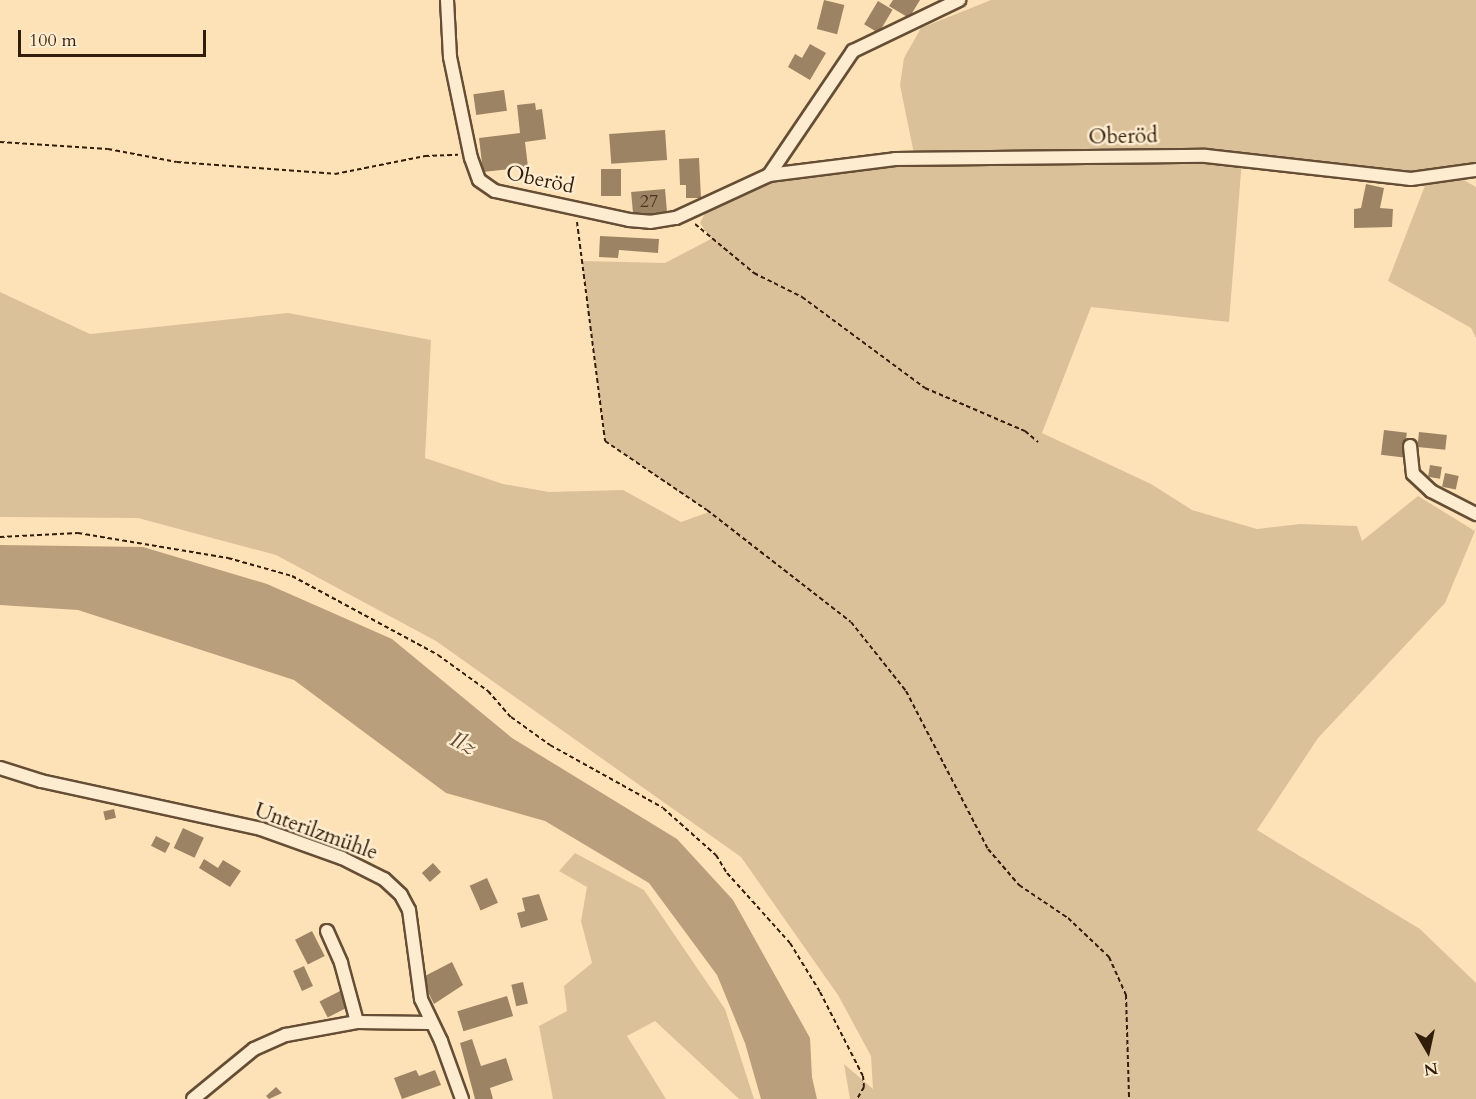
<!DOCTYPE html>
<html>
<head>
<meta charset="utf-8">
<style>
  body { margin:0 }
  #map { position:relative; width:1476px; height:1099px; overflow:hidden; background:#fee2b7; font-family:Cardo,serif }
  div>[style] { position:absolute }
  .green>* { inset:0; background:#dbc19a }
  .water>* { inset:0; background:#b99f7c }
  .building>* { inset:0; background:#9c8364; transform-origin:0 0 }
  .path>* { height:2px; margin-top:-1px; transform-origin:0; background:repeating-linear-gradient(90deg,#321d0a 0 4.5px,transparent 0 7.5px) }
  .roads { filter:drop-shadow(2px 0 #654e35) drop-shadow(-2px 0 #654e35) drop-shadow(0 2px #654e35) drop-shadow(0 -2px #654e35) }
  .street>* { height:12px; margin:-6px; padding:0 6px; transform-origin:6px; border-radius:6px; background:#feecd0 }
  span { translate:-50% -50%; white-space:nowrap; text-align:center; line-height:1.15; -webkit-text-stroke:5px #feecd0; paint-order:stroke }
  .number-label { font-size:18px; color:#4c3620 }
  .number-label span { -webkit-text-stroke-width:0 }
  .street-label { font-size:21px; color:#321d0a }
  .water-label { font-size:22px; color:#614a32; font-style:italic }
  .north { position:absolute; left:1398px; top:1021px; width:60px; height:60px; -webkit-text-stroke:4px #feecd0; paint-order:stroke; rotate:171deg; font-size:16px; font-weight:700; line-height:24px; text-align:center; color:#321d0a }
  .north::after { content:''; display:block; margin:auto; width:21px; height:27px; background:#321d0a; clip-path:polygon(50% 0,100% 100%,50% 72%,0 100%) }
  .scale { position:absolute; left:18px; top:30px; width:188px; height:27px; box-sizing:border-box; border:3px solid #321d0a; border-top:0; padding-left:8px; font-size:18px; line-height:21px; white-space:nowrap; color:#321d0a; -webkit-text-stroke:4px #feecd0; paint-order:stroke }
</style>
</head>
<body>
<div id="map">
  <div class="green">
    <div style="clip-path:polygon(991px 0,1476px 0,1476px 170px,1364px 176px,1351px 165px,1324px 169px,1242px 160px,1229px 322px,1091px 307px,1042px 433px,1151px 484px,1192px 510px,1257px 529px,1300px 524px,1357px 526px,1362px 541px,1418px 496px,1475px 531px,1445px 603px,1318px 738px,1257px 830px,1420px 929px,1476px 983px,1476px 1099px,850px 1099px,844px 1064px,873px 1089px,871px 1056px,838px 995px,741px 857px,436px 641px,276px 555px,138px 518px,0 517px,0 292px,90px 334px,288px 313px,431px 340px,425px 458px,503px 484px,549px 492px,623px 490px,681px 522px,709px 512px,605px 441px,582px 261px,665px 263px,711px 239px,700px 223px,705px 213px,769px 175px,915px 159px,900px 85px,904px 58px,921px 28px)"></div>
    <div style="clip-path:polygon(1462px 179px,1476px 187px,1476px 338px,1471px 328px,1388px 281px,1426px 183px)"></div>
    <div style="clip-path:polygon(575px 853px,644px 890px,725px 1009px,754px 1099px,739px 1099px,655px 1021px,627px 1036px,666px 1099px,553px 1099px,539px 1026px,567px 1011px,564px 986px,592px 963px,581px 921px,587px 887px,559px 871px)"></div>
  </div>
  <div class="water">
    <div style="clip-path:polygon(0 545px,143px 547px,267px 584px,392px 639px,512px 738px,677px 839px,733px 900px,810px 1038px,812px 1077px,817px 1099px,761px 1099px,745px 1043px,717px 975px,649px 883px,545px 821px,446px 793px,294px 680px,78px 610px,0 605px)"></div>
  </div>
  <div class="building">
    <div style="left:824px;top:0;width:21px;height:30px;rotate:14deg"></div>
    <div style="clip-path:polygon(893px 0,920px 0,909px 18px,889px 6px)"></div>
    <div style="left:878px;top:1px;width:17px;height:27px;rotate:31deg"></div>
    <div style="clip-path:polygon(810px 44px,826px 53px,810px 80px,788px 67px,795px 54px,802px 58px)"></div>
    <div style="left:504px;top:90px;width:21px;height:31px;rotate:82deg"></div>
    <div style="clip-path:polygon(535px 103px,536px 110px,542px 109px,546px 139px,525px 142px,528px 167px,483px 172px,479px 138px,520px 133px,517px 105px)"></div>
    <div style="left:665px;top:130px;width:30px;height:56px;rotate:86deg"></div>
    <div style="clip-path:polygon(699px 158px,701px 198px,686px 198px,686px 185px,680px 185px,679px 159px)"></div>
    <div style="left:621px;top:169px;width:27px;height:20px;rotate:90deg"></div>
    <div style="clip-path:polygon(1366px 184px,1384px 188px,1380px 208px,1393px 209px,1392px 227px,1354px 228px,1354px 209px,1361px 208px)"></div>
    <div style="left:665px;top:189px;width:25px;height:34px;rotate:85deg"></div>
    <div style="clip-path:polygon(600px 236px,659px 239px,658px 253px,619px 250px,618px 258px,599px 257px)"></div>
    <div style="left:1384px;top:430px;width:23px;height:25px;rotate:7deg"></div>
    <div style="left:1419px;top:432px;width:28px;height:15px;rotate:6deg"></div>
    <div style="left:1430px;top:465px;width:12px;height:12px;rotate:9deg"></div>
    <div style="left:1445px;top:473px;width:14px;height:14px;rotate:12deg"></div>
    <div style="left:114px;top:809px;width:9px;height:11px;rotate:77deg"></div>
    <div style="left:183px;top:828px;width:23px;height:22px;rotate:25deg"></div>
    <div style="left:156px;top:836px;width:16px;height:11px;rotate:27deg"></div>
    <div style="clip-path:polygon(204px 859px,218px 868px,223px 860px,241px 871px,230px 887px,199px 868px)"></div>
    <div style="left:433px;top:863px;width:12px;height:15px;rotate:48deg"></div>
    <div style="left:487px;top:878px;width:27px;height:19px;rotate:66deg"></div>
    <div style="clip-path:polygon(539px 894px,548px 920px,521px 928px,517px 913px,525px 911px,522px 898px)"></div>
    <div style="left:312px;top:931px;width:28px;height:19px;rotate:63deg"></div>
    <div style="clip-path:polygon(452px 962px,463px 985px,434px 1004px,421px 978px)"></div>
    <div style="left:304px;top:966px;width:22px;height:12px;rotate:66deg"></div>
    <div style="left:523px;top:982px;width:22px;height:12px;rotate:77deg"></div>
    <div style="left:340px;top:991px;width:18px;height:23px;rotate:63deg"></div>
    <div style="left:507px;top:996px;width:21px;height:52px;rotate:73deg"></div>
    <div style="clip-path:polygon(472px 1039px,481px 1066px,506px 1058px,513px 1080px,490px 1088px,493px 1099px,475px 1099px,460px 1043px)"></div>
    <div style="clip-path:polygon(416px 1070px,419px 1076px,435px 1070px,441px 1085px,402px 1099px,394px 1078px)"></div>
    <div style="clip-path:polygon(276px 1087px,282px 1093px,269px 1099px,266px 1096px)"></div>
  </div>
  <div class="path">
    <div style="left:0;top:142px;width:108px;rotate:3.7deg"></div>
    <div style="left:108px;top:149px;width:70px;rotate:10.7deg"></div>
    <div style="left:177px;top:162px;width:158px;rotate:4.3deg"></div>
    <div style="left:335px;top:174px;width:92px;rotate:-11.3deg"></div>
    <div style="left:425px;top:156px;width:33px;rotate:-2deg"></div>
    <div style="left:577px;top:222px;width:221px;rotate:82.7deg"></div>
    <div style="left:605px;top:441px;width:123px;rotate:34.1deg"></div>
    <div style="left:707px;top:510px;width:182px;rotate:37.9deg"></div>
    <div style="left:851px;top:622px;width:88px;rotate:51.4deg"></div>
    <div style="left:906px;top:691px;width:178px;rotate:62.6deg"></div>
    <div style="left:988px;top:849px;width:48px;rotate:49.3deg"></div>
    <div style="left:1019px;top:885px;width:59px;rotate:34deg"></div>
    <div style="left:1068px;top:918px;width:57px;rotate:43.6deg"></div>
    <div style="left:1109px;top:957px;width:42px;rotate:65.9deg"></div>
    <div style="left:1126px;top:995px;width:104px;rotate:88.3deg"></div>
    <div style="left:695px;top:224px;width:77px;rotate:39.7deg"></div>
    <div style="left:754px;top:273px;width:54px;rotate:26.6deg"></div>
    <div style="left:802px;top:297px;width:153px;rotate:36.5deg"></div>
    <div style="left:925px;top:388px;width:109px;rotate:23.3deg"></div>
    <div style="left:1025px;top:431px;width:17px;rotate:40deg"></div>
    <div style="left:0;top:537px;width:78px;rotate:-2.9deg"></div>
    <div style="left:78px;top:533px;width:152px;rotate:9.5deg"></div>
    <div style="left:228px;top:558px;width:66px;rotate:15.7deg"></div>
    <div style="left:292px;top:576px;width:166px;rotate:28.4deg"></div>
    <div style="left:438px;top:655px;width:62px;rotate:35.8deg"></div>
    <div style="left:488px;top:691px;width:35px;rotate:49deg"></div>
    <div style="left:511px;top:717px;width:48px;rotate:35.7deg"></div>
    <div style="left:550px;top:745px;width:129px;rotate:29.1deg"></div>
    <div style="left:663px;top:808px;width:71px;rotate:41.6deg"></div>
    <div style="left:716px;top:855px;width:21px;rotate:59deg"></div>
    <div style="left:727px;top:873px;width:94px;rotate:48deg"></div>
    <div style="left:790px;top:943px;width:57px;rotate:58.5deg"></div>
    <div style="left:820px;top:992px;width:94px;rotate:62.9deg"></div>
    <div style="left:863px;top:1076px;width:11px;rotate:85deg"></div>
    <div style="left:864px;top:1087px;width:14px;rotate:120deg"></div>
  </div>
  <div class="roads">
    <div class="street">
      <div style="left:447px;top:0;width:57px;rotate:87deg"></div>
      <div style="left:450px;top:57px;width:103px;rotate:78.3deg"></div>
      <div style="left:471px;top:158px;width:23px;rotate:70deg"></div>
      <div style="left:479px;top:180px;width:19px;rotate:35deg"></div>
      <div style="left:495px;top:191px;width:137px;rotate:12.2deg"></div>
      <div style="left:629px;top:220px;width:21px;rotate:5deg"></div>
      <div style="left:650px;top:222px;width:26px;rotate:-9deg"></div>
      <div style="left:676px;top:218px;width:102px;rotate:-24.8deg"></div>
      <div style="left:769px;top:175px;width:127px;rotate:-7.2deg"></div>
      <div style="left:895px;top:159px;width:311px;rotate:-0.6deg"></div>
      <div style="left:1206px;top:156px;width:206px;rotate:6.4deg"></div>
      <div style="left:1411px;top:179px;width:66px;rotate:-7.9deg"></div>
      <div style="left:769px;top:175px;width:150px;rotate:-55.9deg"></div>
      <div style="left:853px;top:51px;width:118px;rotate:-25.7deg"></div>
      <div style="left:1410px;top:446px;width:28px;rotate:84deg"></div>
      <div style="left:1413px;top:474px;width:25px;rotate:43deg"></div>
      <div style="left:1431px;top:491px;width:51px;rotate:27.1deg"></div>
      <div style="left:0;top:768px;width:43px;rotate:17.6deg"></div>
      <div style="left:41px;top:781px;width:225px;rotate:12.3deg"></div>
      <div style="left:261px;top:829px;width:86px;rotate:19.7deg"></div>
      <div style="left:342px;top:858px;width:47px;rotate:26.6deg"></div>
      <div style="left:384px;top:879px;width:23px;rotate:43deg"></div>
      <div style="left:401px;top:895px;width:17px;rotate:62deg"></div>
      <div style="left:409px;top:910px;width:90px;rotate:82.3deg"></div>
      <div style="left:421px;top:999px;width:47px;rotate:64.5deg"></div>
      <div style="left:441px;top:1041px;width:62px;rotate:70.1deg"></div>
      <div style="left:327px;top:931px;width:35px;rotate:66deg"></div>
      <div style="left:341px;top:963px;width:61px;rotate:74.8deg"></div>
      <div style="left:193px;top:1099px;width:79px;rotate:-39.3deg"></div>
      <div style="left:254px;top:1049px;width:35px;rotate:-24deg"></div>
      <div style="left:286px;top:1035px;width:72px;rotate:-10.4deg"></div>
      <div style="left:357px;top:1022px;width:72px;rotate:0.8deg"></div>
    </div>
  </div>
  <div class="number-label">
    <span style="left:649px;top:202px">27</span>
  </div>
  <div class="street-label">
    <span style="left:1123px;top:137px;rotate:-1deg">Oberöd</span>
    <span style="left:540px;top:180px;rotate:12deg">Oberöd</span>
    <span style="left:316px;top:832px;rotate:20deg">Unterilzmühle</span>
  </div>
  <div class="water-label">
    <span style="left:463px;top:744px;rotate:28deg">Ilz</span>
  </div>
  <div class="north">N</div>
  <div class="scale">100 m</div>
</div>
</body>
</html>
